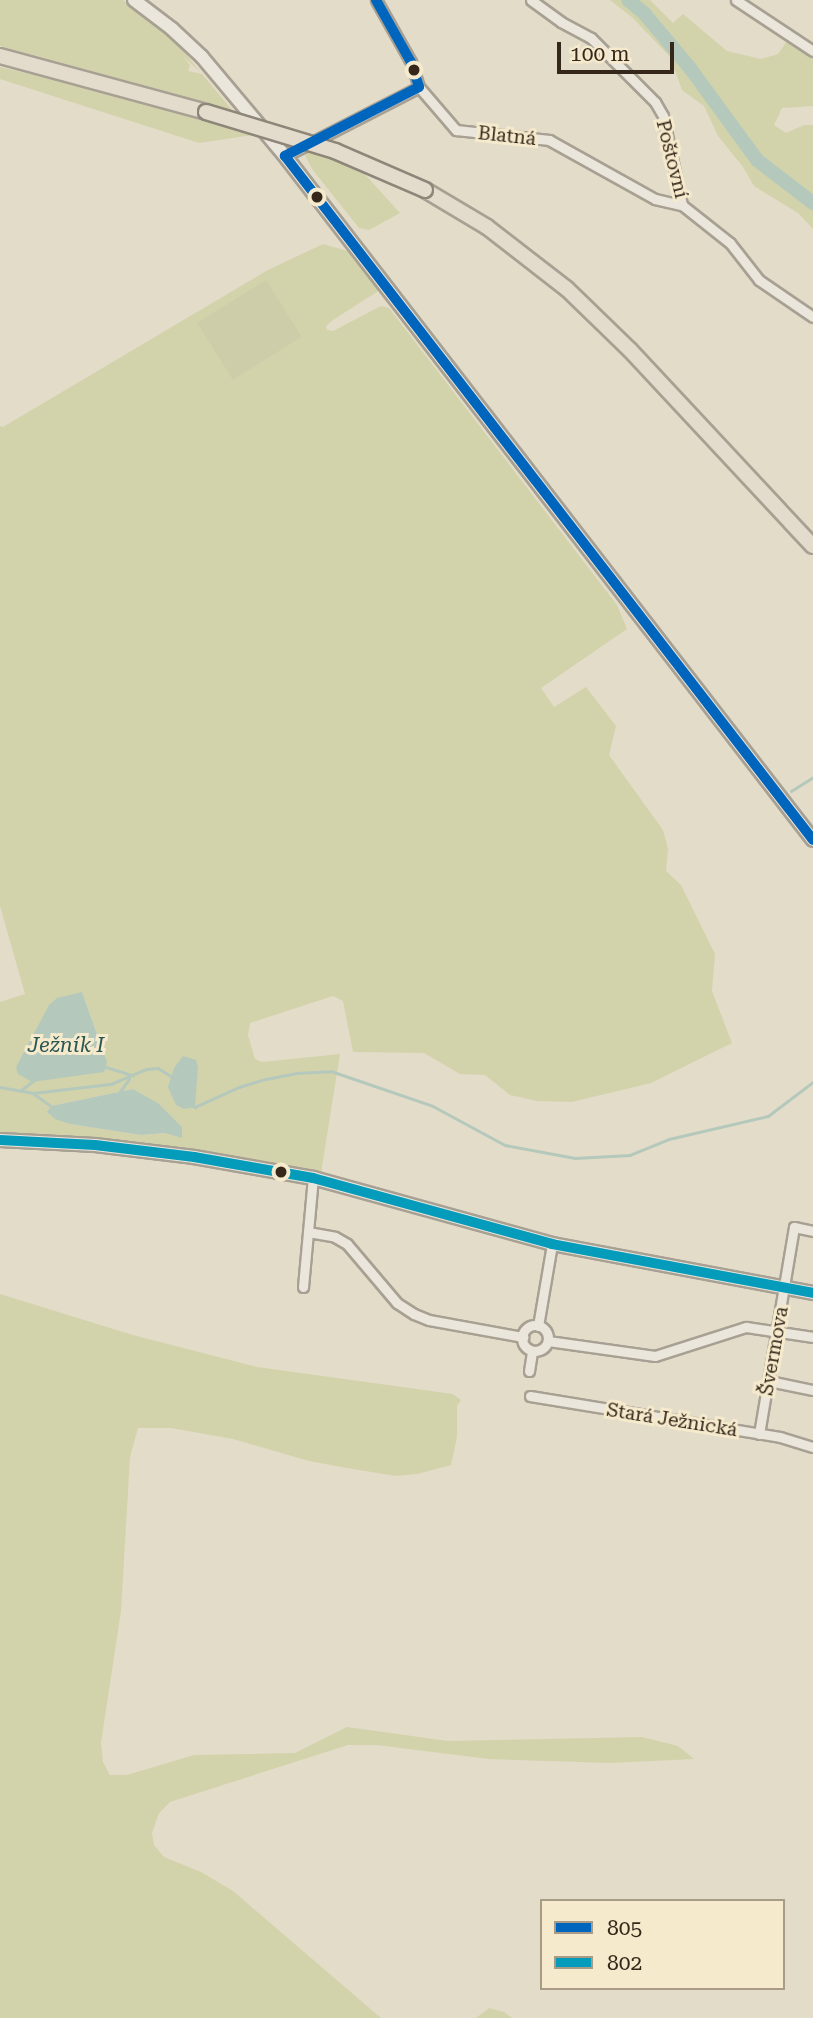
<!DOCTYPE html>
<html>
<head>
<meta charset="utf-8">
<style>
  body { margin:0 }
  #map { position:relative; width:813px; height:2018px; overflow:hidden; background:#e3dcc9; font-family:"Roboto Serif",serif }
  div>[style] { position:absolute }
  .green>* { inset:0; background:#d2d3ab }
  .cemetery>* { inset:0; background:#cdcdaa; transform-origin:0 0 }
  .water>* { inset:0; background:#b5c8bc }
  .stream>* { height:2.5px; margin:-1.25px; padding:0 1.25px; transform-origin:1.25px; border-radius:1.25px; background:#b5c8bc }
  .river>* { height:14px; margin:-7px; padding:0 7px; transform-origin:7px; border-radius:7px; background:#b5c8bc }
  .roads { filter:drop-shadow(2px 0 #a7a093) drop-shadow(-2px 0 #a7a093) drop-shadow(0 2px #a7a093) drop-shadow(0 -2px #a7a093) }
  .street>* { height:9px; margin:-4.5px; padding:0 4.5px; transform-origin:4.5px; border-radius:4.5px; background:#ebe6db }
  .street>.ring { margin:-4.5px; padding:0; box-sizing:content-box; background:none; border:9px solid #ebe6db; border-radius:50% }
  .secondary>* { height:12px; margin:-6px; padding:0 6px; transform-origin:6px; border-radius:6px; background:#ebe6db }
  .primary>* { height:14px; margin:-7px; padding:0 7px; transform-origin:7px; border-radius:7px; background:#e3dccc }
  .bridges { filter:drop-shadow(2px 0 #8d8679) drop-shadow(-2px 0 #8d8679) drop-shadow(0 2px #8d8679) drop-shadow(0 -2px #8d8679) }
  .primary-bridge>* { height:14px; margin:-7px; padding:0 7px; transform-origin:7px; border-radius:7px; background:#e3dccc }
  .bus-1>* { height:10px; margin:-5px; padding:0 5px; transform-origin:5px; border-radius:5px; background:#0065bd }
  .bus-2>* { height:10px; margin:-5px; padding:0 5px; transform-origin:5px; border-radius:5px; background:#059cbc }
  .dots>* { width:19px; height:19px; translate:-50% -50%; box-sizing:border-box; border:4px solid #f6eacd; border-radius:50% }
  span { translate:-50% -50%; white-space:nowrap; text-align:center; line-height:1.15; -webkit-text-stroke:6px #f6eacd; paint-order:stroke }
  .street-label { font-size:19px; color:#35281b }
  .water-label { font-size:21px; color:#2a5653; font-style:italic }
  .legend { position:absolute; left:540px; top:1899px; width:245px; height:91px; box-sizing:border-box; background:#f6eacd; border:2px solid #a99c86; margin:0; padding:9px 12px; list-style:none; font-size:21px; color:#35281b }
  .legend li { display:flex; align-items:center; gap:14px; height:35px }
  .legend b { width:35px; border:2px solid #a99c86 }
  .scale { position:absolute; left:557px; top:42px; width:117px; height:32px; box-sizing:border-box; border:4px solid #35281b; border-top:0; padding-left:9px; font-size:21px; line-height:24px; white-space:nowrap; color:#35281b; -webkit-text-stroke:5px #f6eacd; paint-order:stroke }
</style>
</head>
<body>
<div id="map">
  <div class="green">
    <div style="clip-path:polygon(0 0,123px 0,167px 31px,201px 73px,183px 56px,190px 65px,188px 71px,202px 74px,253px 135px,199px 143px,0 79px,0 67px,70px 83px,207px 122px,211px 104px,0 46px)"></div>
    <div style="clip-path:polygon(610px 0,650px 0,673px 23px,683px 14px,727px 51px,761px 59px,778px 54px,787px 41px,813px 58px,813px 106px,782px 108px,774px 125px,786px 133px,804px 125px,813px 125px,813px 229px,798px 213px,754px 186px,743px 167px,718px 136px,704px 106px,682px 90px,670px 57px,633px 18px)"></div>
    <div style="clip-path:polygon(311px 147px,340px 147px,400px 213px,369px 230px,359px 228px,312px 169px,305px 155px)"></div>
    <div style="clip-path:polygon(evenodd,323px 244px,347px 251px,380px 290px,333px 320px,326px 326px,327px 330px,333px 331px,381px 306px,389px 308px,617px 605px,627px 629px,541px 688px,554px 707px,586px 687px,616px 726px,609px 755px,663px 830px,668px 849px,666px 871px,681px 885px,715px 954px,712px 991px,732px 1043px,651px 1083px,572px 1102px,537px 1101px,510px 1095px,485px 1075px,460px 1074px,424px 1053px,353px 1052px,343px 1001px,333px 996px,250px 1023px,248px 1035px,255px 1059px,262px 1062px,340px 1054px,321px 1173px,181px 1147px,0 1133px,0 1002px,25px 994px,0 906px,0 426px,3px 427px,268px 270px,323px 244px,82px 992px,100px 1042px,16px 1067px,35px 1034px,82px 992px,323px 244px,133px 1089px,158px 1103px,165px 1133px,141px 1135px,70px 1124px,51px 1106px,133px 1089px)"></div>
    <div style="clip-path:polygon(0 1294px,133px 1335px,257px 1367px,453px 1394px,461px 1400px,457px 1406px,457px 1437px,451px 1465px,417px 1474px,396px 1476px,347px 1468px,309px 1461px,233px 1439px,171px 1428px,138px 1428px,130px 1457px,121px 1611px,101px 1743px,103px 1762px,110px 1775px,127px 1775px,194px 1755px,295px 1753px,347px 1727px,448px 1741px,642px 1737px,678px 1746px,694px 1759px,610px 1763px,489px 1759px,376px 1745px,348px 1745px,170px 1802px,159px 1813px,152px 1833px,154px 1845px,164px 1857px,201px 1872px,233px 1891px,381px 2018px,0 2018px)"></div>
    <div style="clip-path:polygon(489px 2008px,504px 2012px,512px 2018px,476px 2018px)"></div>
  </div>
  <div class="cemetery">
    <div style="left:266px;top:280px;width:67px;height:81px;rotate:58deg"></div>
  </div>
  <div class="water">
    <div style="clip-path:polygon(82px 992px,107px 1062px,104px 1072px,32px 1082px,18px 1074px,16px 1067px,49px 1005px,57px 998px)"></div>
    <div style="clip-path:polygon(183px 1056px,196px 1060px,198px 1067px,195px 1107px,184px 1109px,176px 1105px,168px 1087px,174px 1068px)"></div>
    <div style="clip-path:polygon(133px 1089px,158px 1103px,182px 1127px,182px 1138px,165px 1133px,141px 1135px,70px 1124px,55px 1119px,47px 1112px,51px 1106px)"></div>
  </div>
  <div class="stream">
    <div style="left:791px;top:791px;width:26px;rotate:-32deg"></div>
    <div style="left:106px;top:1067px;width:28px;rotate:17deg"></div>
    <div style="left:0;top:1087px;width:34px;rotate:10deg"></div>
    <div style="left:33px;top:1093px;width:79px;rotate:-6.6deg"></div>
    <div style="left:111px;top:1084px;width:38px;rotate:-23deg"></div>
    <div style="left:146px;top:1069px;width:12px;rotate:-5deg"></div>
    <div style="left:158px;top:1068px;width:19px;rotate:32deg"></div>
    <div style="left:20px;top:1091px;width:18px;rotate:-38deg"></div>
    <div style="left:33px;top:1093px;width:24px;rotate:36deg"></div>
    <div style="left:119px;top:1093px;width:17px;rotate:-54deg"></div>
    <div style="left:192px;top:1105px;width:4px;rotate:34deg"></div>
    <div style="left:195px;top:1107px;width:48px;rotate:-24.4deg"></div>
    <div style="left:239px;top:1087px;width:28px;rotate:-17deg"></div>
    <div style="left:266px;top:1079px;width:31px;rotate:-11deg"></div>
    <div style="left:296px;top:1073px;width:35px;rotate:-3deg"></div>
    <div style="left:331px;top:1071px;width:108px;rotate:18.9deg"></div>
    <div style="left:433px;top:1106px;width:82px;rotate:28.4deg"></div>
    <div style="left:505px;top:1145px;width:71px;rotate:10.5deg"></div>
    <div style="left:575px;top:1158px;width:55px;rotate:-3.1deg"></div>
    <div style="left:630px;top:1155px;width:42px;rotate:-22.3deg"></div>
    <div style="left:669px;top:1139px;width:102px;rotate:-13.1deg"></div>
    <div style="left:768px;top:1116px;width:56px;rotate:-37.1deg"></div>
  </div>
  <div class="river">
    <div style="left:628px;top:0;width:21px;rotate:39deg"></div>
    <div style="left:644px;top:13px;width:72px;rotate:50.1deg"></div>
    <div style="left:690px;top:68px;width:114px;rotate:53.9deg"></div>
    <div style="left:757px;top:160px;width:71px;rotate:37.5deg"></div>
  </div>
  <div class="roads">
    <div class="street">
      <div style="left:531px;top:0;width:37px;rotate:36deg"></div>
      <div style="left:561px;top:22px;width:34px;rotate:28deg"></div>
      <div style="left:591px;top:38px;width:91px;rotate:45deg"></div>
      <div style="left:655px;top:102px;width:16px;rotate:60deg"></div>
      <div style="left:663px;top:116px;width:91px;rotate:77.9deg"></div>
      <div style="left:682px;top:205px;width:61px;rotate:38.4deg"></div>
      <div style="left:730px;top:243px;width:47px;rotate:51.9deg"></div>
      <div style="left:759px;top:280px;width:65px;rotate:34.4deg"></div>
      <div style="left:736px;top:0;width:92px;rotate:33.5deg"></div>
      <div style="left:419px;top:87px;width:57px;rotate:49.3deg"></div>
      <div style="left:456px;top:130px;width:94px;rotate:6.1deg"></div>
      <div style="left:549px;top:140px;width:121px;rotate:29.1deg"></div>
      <div style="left:655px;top:199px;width:28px;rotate:13deg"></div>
      <div style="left:285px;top:156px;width:151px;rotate:-27.2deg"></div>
      <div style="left:419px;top:87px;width:26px;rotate:-108deg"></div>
      <div style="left:411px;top:62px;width:71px;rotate:-119.4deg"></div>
      <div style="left:308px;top:1232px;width:27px;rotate:10deg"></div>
      <div style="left:335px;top:1237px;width:14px;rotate:30deg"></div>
      <div style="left:347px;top:1244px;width:77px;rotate:49.7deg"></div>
      <div style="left:397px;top:1303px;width:20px;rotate:33deg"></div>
      <div style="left:414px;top:1314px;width:16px;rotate:22deg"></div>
      <div style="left:429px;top:1320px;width:96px;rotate:10.3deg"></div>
      <div style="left:303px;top:1287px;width:109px;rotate:-84.8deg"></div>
      <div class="ring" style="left:522px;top:1325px;width:17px;height:17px"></div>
      <div style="left:538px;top:1326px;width:83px;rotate:-80.3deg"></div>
      <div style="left:548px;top:1341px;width:108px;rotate:8deg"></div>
      <div style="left:655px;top:1356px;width:96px;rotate:-17.7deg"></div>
      <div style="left:746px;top:1327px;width:68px;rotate:8.5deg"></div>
      <div style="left:529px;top:1371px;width:20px;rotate:-81deg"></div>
      <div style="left:769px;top:1381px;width:45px;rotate:11.6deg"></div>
      <div style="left:530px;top:1396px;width:253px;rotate:9.3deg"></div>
      <div style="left:780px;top:1437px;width:34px;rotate:17deg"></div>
      <div style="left:759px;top:1434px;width:210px;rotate:-80.4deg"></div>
      <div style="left:794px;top:1227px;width:19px;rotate:12deg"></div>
    </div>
    <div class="secondary">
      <div style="left:134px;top:0;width:48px;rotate:37.3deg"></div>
      <div style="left:172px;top:29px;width:41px;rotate:43deg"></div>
      <div style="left:202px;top:57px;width:129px;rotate:50deg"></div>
      <div style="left:285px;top:156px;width:864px;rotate:52.33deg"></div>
      <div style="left:0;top:1140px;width:95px;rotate:3deg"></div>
      <div style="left:95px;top:1145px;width:100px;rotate:6.9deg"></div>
      <div style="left:194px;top:1157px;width:121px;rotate:10deg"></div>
      <div style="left:313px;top:1178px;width:248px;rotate:15.4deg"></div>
      <div style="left:552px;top:1244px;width:266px;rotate:10.6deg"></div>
    </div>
    <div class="primary">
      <div style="left:0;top:56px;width:213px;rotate:15.2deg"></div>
      <div style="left:425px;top:190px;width:72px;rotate:30.8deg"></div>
      <div style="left:487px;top:227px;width:101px;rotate:37.8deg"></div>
      <div style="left:567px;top:289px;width:88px;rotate:44.1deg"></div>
      <div style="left:630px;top:350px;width:268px;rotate:47deg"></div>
    </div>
  </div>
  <div class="bridges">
    <div class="primary-bridge">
      <div style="left:206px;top:112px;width:135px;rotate:16.8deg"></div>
      <div style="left:335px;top:151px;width:98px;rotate:23.4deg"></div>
    </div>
  </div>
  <div class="bus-1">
    <div style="left:376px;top:0;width:71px;rotate:60.6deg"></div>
    <div style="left:411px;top:62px;width:26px;rotate:72deg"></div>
    <div style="left:419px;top:87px;width:151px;rotate:152.8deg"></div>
    <div style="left:285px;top:156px;width:864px;rotate:52.33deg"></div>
  </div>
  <div class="bus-2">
    <div style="left:0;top:1140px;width:95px;rotate:3deg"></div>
    <div style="left:95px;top:1145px;width:100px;rotate:6.9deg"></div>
    <div style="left:194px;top:1157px;width:121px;rotate:10deg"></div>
    <div style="left:313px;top:1178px;width:248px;rotate:15.4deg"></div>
    <div style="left:552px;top:1244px;width:266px;rotate:10.6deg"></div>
  </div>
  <div class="dots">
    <div style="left:414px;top:70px;background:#35281b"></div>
    <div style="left:317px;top:197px;background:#35281b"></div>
    <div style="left:281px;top:1172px;background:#35281b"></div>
  </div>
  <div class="street-label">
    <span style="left:507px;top:136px;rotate:6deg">Blatná</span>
    <span style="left:672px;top:159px;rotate:76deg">Poštovní</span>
    <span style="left:774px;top:1351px;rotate:-80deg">Švermova</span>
    <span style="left:672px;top:1420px;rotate:9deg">Stará Ježnická</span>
  </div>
  <div class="water-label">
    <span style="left:66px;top:1045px">Ježník I</span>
  </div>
  <ul class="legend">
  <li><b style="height:9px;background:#0065bd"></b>805</li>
  <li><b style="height:9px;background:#059cbc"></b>802</li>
  </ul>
  <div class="scale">100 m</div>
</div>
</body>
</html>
